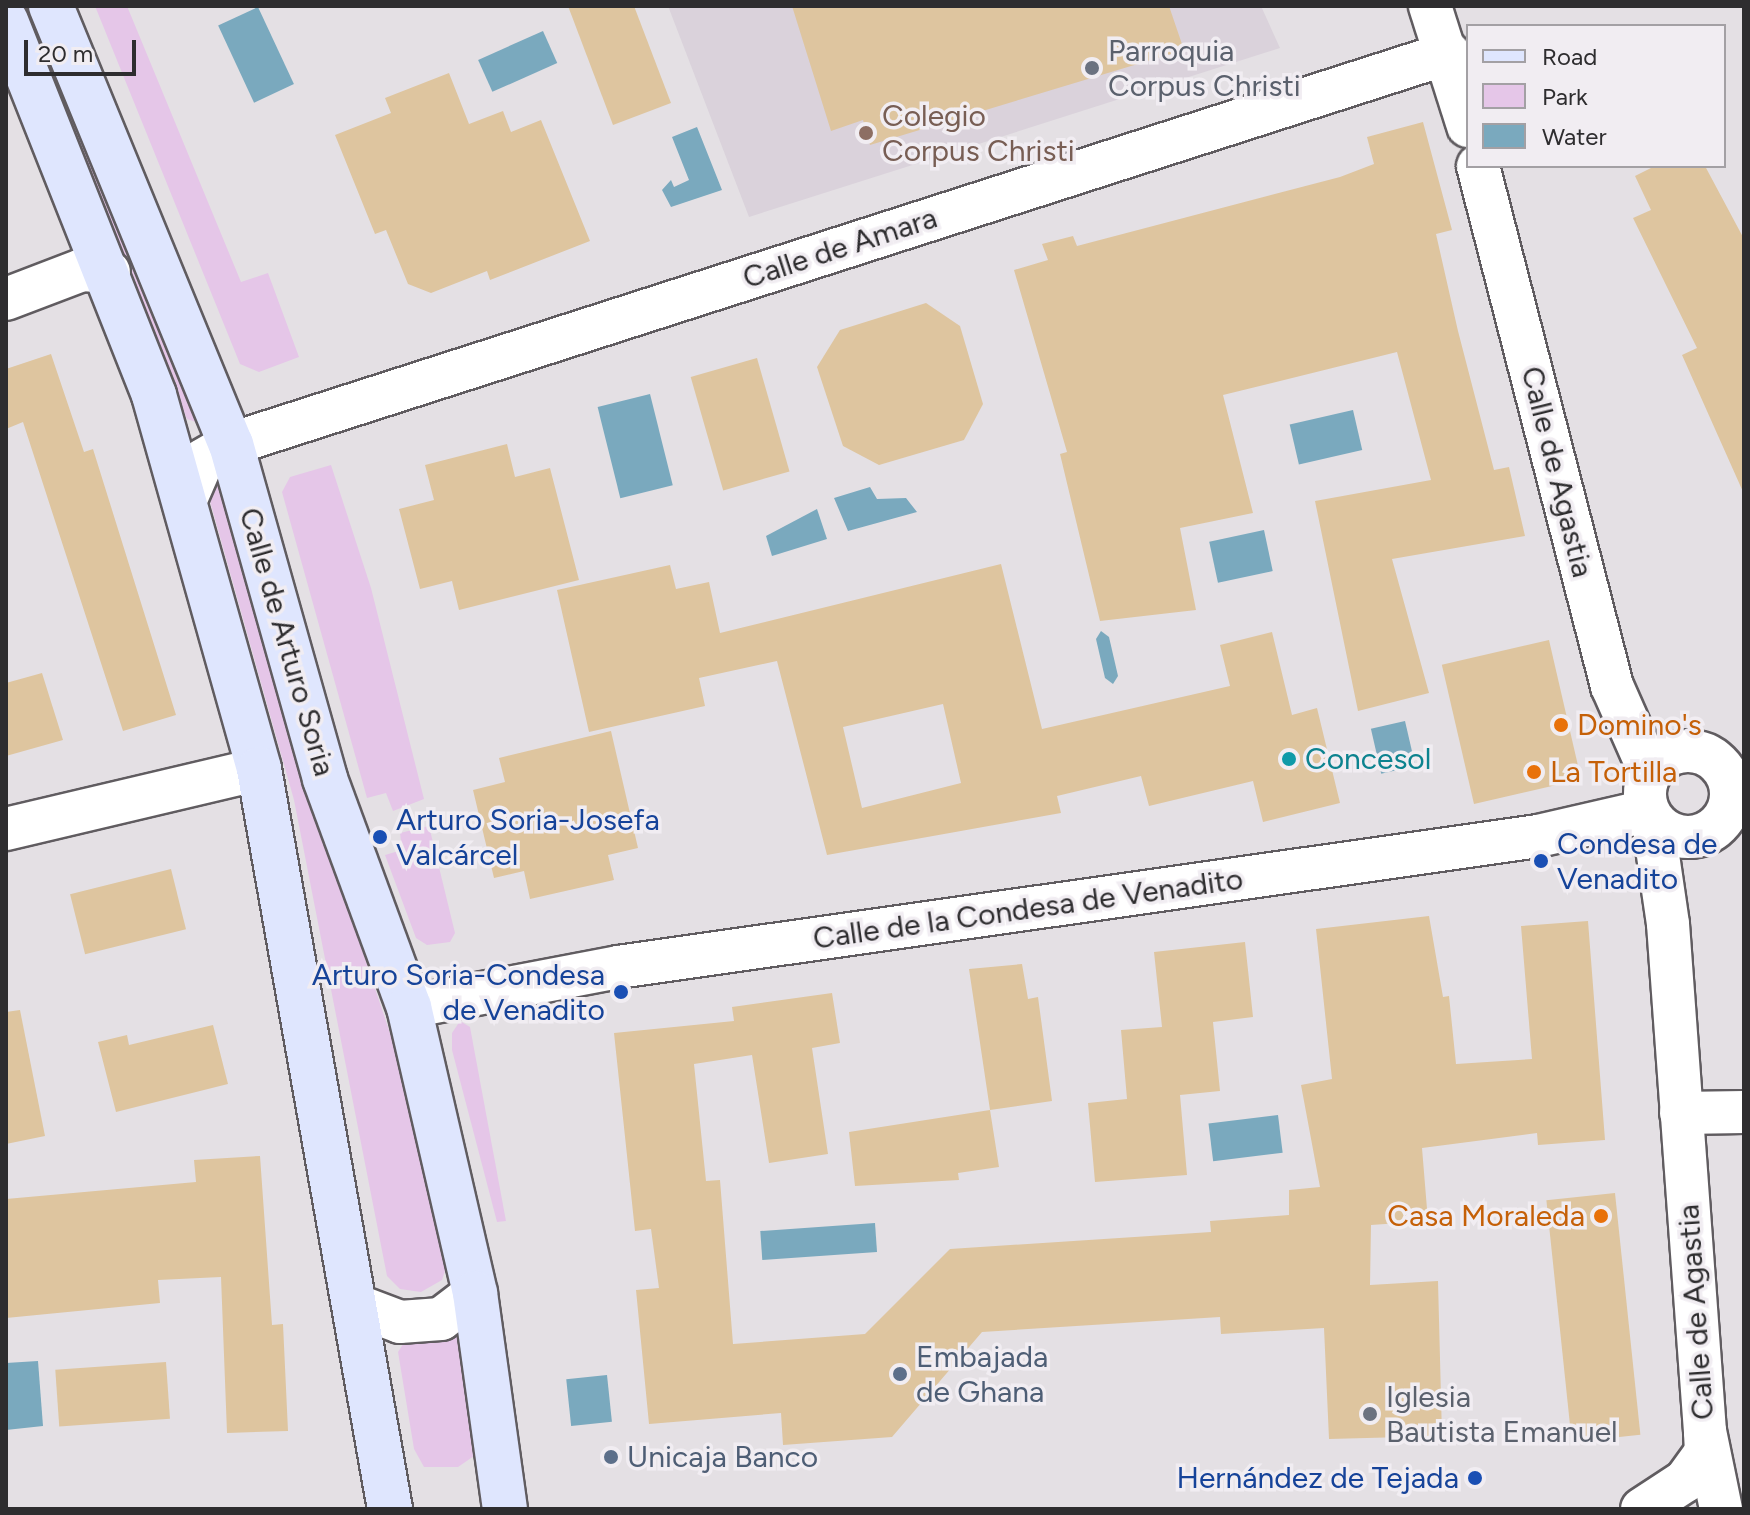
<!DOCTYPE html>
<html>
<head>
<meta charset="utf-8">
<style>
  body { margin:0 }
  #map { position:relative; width:1750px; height:1515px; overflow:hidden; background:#e4e0e4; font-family:Figtree,sans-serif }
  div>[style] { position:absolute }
  .built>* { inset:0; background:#dad2db }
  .green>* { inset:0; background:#e5c6e8 }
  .water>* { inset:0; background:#7aa9be; transform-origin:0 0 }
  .building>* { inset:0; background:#dec59f; transform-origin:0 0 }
  .roads { filter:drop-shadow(2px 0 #605c60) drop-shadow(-2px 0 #605c60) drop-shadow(0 2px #605c60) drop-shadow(0 -2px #605c60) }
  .street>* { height:42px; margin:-21px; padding:0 21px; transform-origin:21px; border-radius:21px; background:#fff }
  .street>.ring { margin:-21px; padding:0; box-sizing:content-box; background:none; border:42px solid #fff; border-radius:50% }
  .primary>* { height:44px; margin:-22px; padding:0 22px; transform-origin:22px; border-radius:22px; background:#dfe6fe }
  .dots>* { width:22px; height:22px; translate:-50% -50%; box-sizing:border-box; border:4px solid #f1edf2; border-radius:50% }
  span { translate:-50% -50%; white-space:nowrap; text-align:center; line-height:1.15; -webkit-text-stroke:7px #f1edf2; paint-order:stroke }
  .worship-label { font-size:30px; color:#5b616d }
  .left { translate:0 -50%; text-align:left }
  .education-label { font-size:30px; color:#785e54 }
  .street-label { font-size:30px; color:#2e2d2f }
  .food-label { font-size:30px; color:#c56008 }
  .right { translate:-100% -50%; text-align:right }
  .culture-label { font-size:30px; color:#0d838f }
  .transit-label { font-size:30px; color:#164399 }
  .service-label { font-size:30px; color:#4e5e75 }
  .frame { position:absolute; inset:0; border:8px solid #2e2d2f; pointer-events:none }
  .legend { position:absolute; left:1466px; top:24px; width:260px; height:144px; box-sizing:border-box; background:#f1edf2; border:2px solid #a3a0a4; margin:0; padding:10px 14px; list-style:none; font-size:24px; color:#2e2d2f }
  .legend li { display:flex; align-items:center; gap:16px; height:40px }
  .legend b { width:40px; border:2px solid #a3a0a4 }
  .scale { position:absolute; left:24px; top:40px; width:112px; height:36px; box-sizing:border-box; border:4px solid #2e2d2f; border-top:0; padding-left:10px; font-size:24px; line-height:28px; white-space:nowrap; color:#2e2d2f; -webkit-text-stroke:6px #f1edf2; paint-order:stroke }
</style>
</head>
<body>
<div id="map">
  <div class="built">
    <div style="clip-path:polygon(668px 6px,1261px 6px,1280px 48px,749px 217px)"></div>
  </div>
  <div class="green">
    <div style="clip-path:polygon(19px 6px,31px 6px,199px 416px,196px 422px,187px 419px)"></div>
    <div style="clip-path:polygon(95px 6px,127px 6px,241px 282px,268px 273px,299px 357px,259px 372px,240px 364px)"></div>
    <div style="clip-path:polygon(331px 465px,371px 588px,424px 799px,393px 811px,386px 793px,367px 798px,282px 492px,290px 477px)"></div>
    <div style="clip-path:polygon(214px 479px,221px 484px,309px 791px,411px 1096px,448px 1261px,442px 1280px,421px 1292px,400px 1289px,387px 1276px,294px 800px,206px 487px)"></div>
    <div style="clip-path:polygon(429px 826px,455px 933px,450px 942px,427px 945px,416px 938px,385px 855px,402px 850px,400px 833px)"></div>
    <div style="clip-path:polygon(460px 1021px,470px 1027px,506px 1221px,497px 1222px,452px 1050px,452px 1033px)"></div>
    <div style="clip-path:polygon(463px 1333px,474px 1456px,458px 1467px,424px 1467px,414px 1449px,398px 1352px,405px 1341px)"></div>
  </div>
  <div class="water">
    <div style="left:258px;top:7px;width:85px;height:44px;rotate:65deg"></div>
    <div style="left:543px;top:31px;width:35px;height:71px;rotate:66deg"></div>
    <div style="clip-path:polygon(697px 127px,722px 190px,671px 207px,662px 190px,671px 180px,674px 187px,689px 180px,672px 137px)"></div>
    <div style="left:650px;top:394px;width:94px;height:54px;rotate:76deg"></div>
    <div style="left:1353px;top:410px;width:41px;height:65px;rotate:77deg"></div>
    <div style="clip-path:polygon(870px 487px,877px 499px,906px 498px,917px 512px,848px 531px,834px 498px)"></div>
    <div style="clip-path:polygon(817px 509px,827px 539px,772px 556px,766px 536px)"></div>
    <div style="left:1264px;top:530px;width:42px;height:56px;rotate:78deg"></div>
    <div style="clip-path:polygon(1101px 631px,1109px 637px,1118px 676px,1113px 684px,1105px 678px,1096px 639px)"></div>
    <div style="left:1405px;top:721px;width:46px;height:35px;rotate:77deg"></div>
    <div style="left:1278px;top:1115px;width:38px;height:70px;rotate:83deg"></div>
    <div style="left:875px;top:1223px;width:29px;height:115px;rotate:86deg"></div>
    <div style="clip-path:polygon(38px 1361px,43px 1426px,6px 1430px,6px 1363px)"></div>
    <div style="left:607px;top:1375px;width:47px;height:41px;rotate:84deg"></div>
  </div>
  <div class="building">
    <div style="clip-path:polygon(568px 6px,634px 6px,671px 103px,613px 125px)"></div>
    <div style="clip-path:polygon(792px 6px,1169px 6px,1184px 50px,870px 145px,863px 120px,831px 131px)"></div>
    <div style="clip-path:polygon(449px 73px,469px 124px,503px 111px,511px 132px,541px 120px,590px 241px,490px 280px,487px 271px,431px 293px,408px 284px,386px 230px,375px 234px,335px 135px,391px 113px,385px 98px)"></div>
    <div style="clip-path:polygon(1423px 122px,1452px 230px,1436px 234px,1458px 331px,1494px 470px,1509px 467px,1525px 536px,1392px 559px,1429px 693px,1358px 711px,1315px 501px,1431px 480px,1397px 352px,1223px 395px,1253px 513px,1180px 528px,1196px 610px,1100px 621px,1060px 454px,1067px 452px,1014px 270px,1048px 260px,1042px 244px,1073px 236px,1077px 246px,1340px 177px,1374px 164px,1367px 137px)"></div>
    <div style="clip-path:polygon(1655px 166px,1705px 166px,1744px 239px,1744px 494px,1682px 355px,1697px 348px,1633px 218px,1651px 210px,1635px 176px)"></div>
    <div style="clip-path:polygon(926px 303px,960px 326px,983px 404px,964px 440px,879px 465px,843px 446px,817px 367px,840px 330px)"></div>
    <div style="clip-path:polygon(51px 354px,84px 452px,93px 449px,176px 715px,123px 731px,23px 422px,6px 429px,6px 369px)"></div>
    <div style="left:757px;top:358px;width:118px;height:69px;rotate:74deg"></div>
    <div style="clip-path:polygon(507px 444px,515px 477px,550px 468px,579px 580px,459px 610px,452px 581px,420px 589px,399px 509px,434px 500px,425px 465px)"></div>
    <div style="clip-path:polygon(evenodd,1001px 564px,1042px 729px,1230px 686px,1220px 645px,1272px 632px,1292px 715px,1317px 708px,1340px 803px,1263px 822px,1253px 781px,1149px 806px,1141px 776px,1057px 796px,1061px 813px,827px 855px,777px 661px,699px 678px,705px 706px,589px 732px,557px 590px,670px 565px,676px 589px,709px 582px,720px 633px,1001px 564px,943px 704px,961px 783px,862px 808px,843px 727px,943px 704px)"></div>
    <div style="left:1549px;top:640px;width:143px;height:110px;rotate:77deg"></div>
    <div style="clip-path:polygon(42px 673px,63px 740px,6px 756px,6px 683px)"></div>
    <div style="clip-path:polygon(611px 731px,638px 848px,608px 855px,614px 880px,530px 899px,524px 871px,494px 878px,473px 790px,505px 782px,499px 758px)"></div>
    <div style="left:171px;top:869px;width:62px;height:104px;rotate:76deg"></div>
    <div style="clip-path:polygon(1429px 916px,1443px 997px,1449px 996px,1456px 1064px,1532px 1059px,1521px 926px,1588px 921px,1605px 1140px,1538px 1145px,1537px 1133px,1422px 1148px,1428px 1221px,1371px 1225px,1370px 1285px,1438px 1281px,1442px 1436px,1329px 1439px,1324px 1328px,1221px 1334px,1220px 1317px,982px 1332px,892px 1437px,783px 1445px,781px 1413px,649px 1424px,636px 1290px,659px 1288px,651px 1229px,635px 1231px,614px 1033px,734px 1021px,732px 1007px,832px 993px,840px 1043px,812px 1048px,828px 1154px,769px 1163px,752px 1055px,694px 1064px,706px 1181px,720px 1180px,733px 1344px,865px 1334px,950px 1249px,1211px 1232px,1210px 1221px,1289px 1215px,1289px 1190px,1320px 1187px,1301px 1085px,1332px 1079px,1316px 929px)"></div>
    <div style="clip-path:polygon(1245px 942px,1253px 1017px,1213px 1022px,1220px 1091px,1180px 1095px,1187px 1175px,1095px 1182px,1088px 1103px,1127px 1099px,1121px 1030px,1162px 1027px,1154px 952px)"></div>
    <div style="clip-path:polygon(1022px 964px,1028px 999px,1038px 997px,1052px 1101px,990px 1110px,969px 969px)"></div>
    <div style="clip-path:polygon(20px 1010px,45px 1136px,6px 1144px,6px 1012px)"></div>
    <div style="clip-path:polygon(213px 1025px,228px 1084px,116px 1112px,98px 1042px,127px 1035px,129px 1045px)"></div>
    <div style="clip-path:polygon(990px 1110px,999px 1167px,958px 1173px,959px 1180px,855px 1186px,849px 1132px)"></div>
    <div style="clip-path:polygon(260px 1156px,272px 1325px,283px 1324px,288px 1431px,227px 1433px,221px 1277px,158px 1280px,160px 1303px,6px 1318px,6px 1199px,196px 1182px,194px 1160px)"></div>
    <div style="left:1615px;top:1193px;width:243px;height:69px;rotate:84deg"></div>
    <div style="left:166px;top:1362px;width:57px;height:111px;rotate:86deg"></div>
  </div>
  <div class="roads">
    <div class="street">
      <div style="left:1430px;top:6px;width:126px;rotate:72.4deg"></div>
      <div style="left:1478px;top:166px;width:537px;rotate:75.55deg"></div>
      <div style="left:1612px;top:686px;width:94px;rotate:66.2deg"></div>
      <div style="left:6px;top:299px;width:81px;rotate:-20.9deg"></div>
      <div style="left:82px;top:270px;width:27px;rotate:4deg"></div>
      <div style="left:187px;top:497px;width:40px;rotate:-66.6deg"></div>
      <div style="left:203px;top:460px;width:32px;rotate:-30deg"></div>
      <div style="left:231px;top:444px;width:1279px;rotate:-17.8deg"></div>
      <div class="ring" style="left:1645px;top:751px;width:44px;height:44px"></div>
      <div style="left:1653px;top:821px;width:104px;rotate:81.7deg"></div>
      <div style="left:1668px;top:924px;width:508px;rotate:85.83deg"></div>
      <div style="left:1705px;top:1431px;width:80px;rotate:78.4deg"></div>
      <div style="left:6px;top:829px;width:260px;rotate:-13.3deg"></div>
      <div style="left:409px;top:1007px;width:213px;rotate:-10.8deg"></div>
      <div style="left:618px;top:967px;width:929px;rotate:-8.1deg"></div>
      <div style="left:1538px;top:836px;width:112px;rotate:-12.9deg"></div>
      <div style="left:1681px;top:1113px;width:63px;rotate:-0.9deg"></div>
      <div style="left:355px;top:1305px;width:48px;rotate:20.7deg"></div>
      <div style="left:400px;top:1322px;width:41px;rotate:-4.2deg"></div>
      <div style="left:441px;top:1319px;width:43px;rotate:-37.4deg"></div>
      <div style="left:1642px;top:1509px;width:51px;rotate:-33.1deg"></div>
      <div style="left:1685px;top:1481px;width:36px;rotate:-54deg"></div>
      <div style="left:1706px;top:1452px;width:20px;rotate:-93deg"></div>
    </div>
    <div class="primary">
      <div style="left:51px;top:6px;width:474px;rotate:67.7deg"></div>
      <div style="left:231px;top:444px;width:348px;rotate:74.3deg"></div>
      <div style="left:325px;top:779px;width:243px;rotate:69.8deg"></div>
      <div style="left:409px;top:1007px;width:294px;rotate:77deg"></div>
      <div style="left:475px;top:1293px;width:218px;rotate:82.1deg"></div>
      <div style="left:6px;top:21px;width:402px;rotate:68.4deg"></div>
      <div style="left:154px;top:395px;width:388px;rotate:74.3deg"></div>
      <div style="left:259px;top:769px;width:752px;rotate:79.96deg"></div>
    </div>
  </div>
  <div class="dots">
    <div style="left:1092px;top:68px;background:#6b7280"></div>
    <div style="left:866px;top:133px;background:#8d6e63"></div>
    <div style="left:1561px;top:725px;background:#e8710a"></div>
    <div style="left:1289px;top:759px;background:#0f9aa8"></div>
    <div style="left:1534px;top:772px;background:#e8710a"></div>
    <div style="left:380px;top:837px;background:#1a4fb4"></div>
    <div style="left:1541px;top:861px;background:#1a4fb4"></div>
    <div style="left:621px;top:992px;background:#1a4fb4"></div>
    <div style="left:1601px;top:1216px;background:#e8710a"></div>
    <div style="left:900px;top:1374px;background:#5c6f8a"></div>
    <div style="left:1370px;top:1414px;background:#6b7280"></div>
    <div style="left:611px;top:1457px;background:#5c6f8a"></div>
    <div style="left:1475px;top:1478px;background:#1a4fb4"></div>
  </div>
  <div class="worship-label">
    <span class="left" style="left:1108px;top:68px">Parroquia<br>Corpus Christi</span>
    <span class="left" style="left:1386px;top:1414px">Iglesia<br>Bautista Emanuel</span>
  </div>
  <div class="education-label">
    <span class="left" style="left:882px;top:133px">Colegio<br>Corpus Christi</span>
  </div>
  <div class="street-label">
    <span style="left:840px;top:248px;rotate:-18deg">Calle de Amara</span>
    <span style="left:1557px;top:472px;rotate:76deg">Calle de Agastia</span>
    <span style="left:287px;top:642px;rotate:74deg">Calle de Arturo Soria</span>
    <span style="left:1028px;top:909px;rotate:-8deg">Calle de la Condesa de Venadito</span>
    <span style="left:1696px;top:1312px;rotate:-94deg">Calle de Agastia</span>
  </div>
  <div class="food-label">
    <span class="left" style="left:1577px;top:725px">Domino's</span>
    <span class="left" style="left:1550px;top:772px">La Tortilla</span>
    <span class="right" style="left:1585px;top:1216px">Casa Moraleda</span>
  </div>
  <div class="culture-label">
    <span class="left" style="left:1305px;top:759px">Concesol</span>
  </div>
  <div class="transit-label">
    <span class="left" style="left:396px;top:837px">Arturo Soria-Josefa<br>Valcárcel</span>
    <span class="left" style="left:1557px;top:861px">Condesa de<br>Venadito</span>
    <span class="right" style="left:605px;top:992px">Arturo Soria-Condesa<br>de Venadito</span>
    <span class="right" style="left:1459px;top:1478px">Hernández de Tejada</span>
  </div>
  <div class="service-label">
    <span class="left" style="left:916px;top:1374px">Embajada<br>de Ghana</span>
    <span class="left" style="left:627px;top:1457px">Unicaja Banco</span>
  </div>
  <div class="frame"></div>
  <ul class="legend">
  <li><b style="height:10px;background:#dfe6fe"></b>Road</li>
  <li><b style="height:22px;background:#e5c6e8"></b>Park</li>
  <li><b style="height:22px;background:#7aa9be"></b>Water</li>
  </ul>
  <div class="scale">20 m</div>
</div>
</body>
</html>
